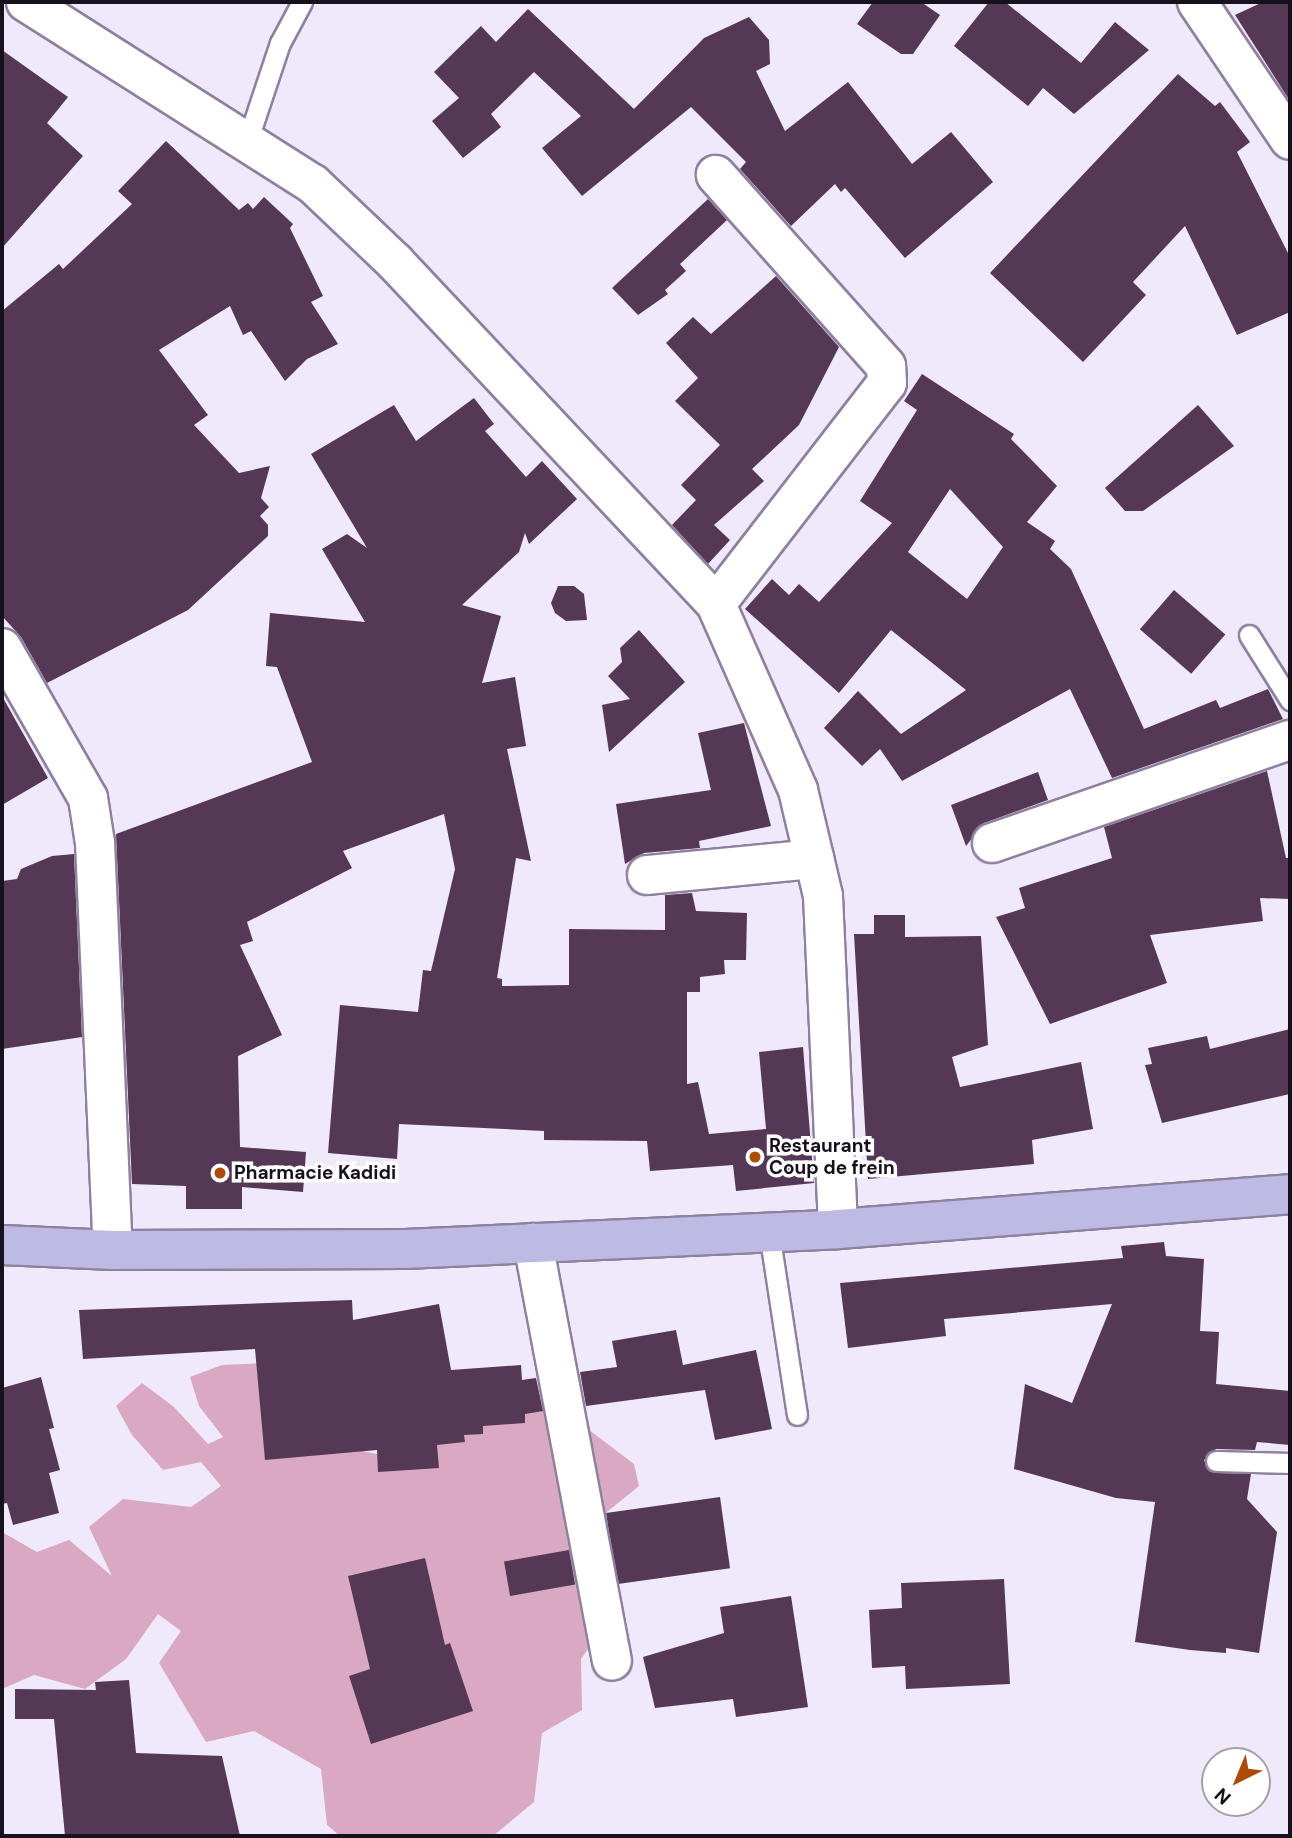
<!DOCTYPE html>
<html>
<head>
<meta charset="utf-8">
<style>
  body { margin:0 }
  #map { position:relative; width:1292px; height:1838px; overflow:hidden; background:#f0e8fb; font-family:"DM Sans",sans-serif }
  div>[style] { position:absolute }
  .forest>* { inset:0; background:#d8a9c1 }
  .building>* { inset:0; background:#553756; transform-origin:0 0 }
  .roads { filter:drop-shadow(2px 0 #8e809e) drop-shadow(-2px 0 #8e809e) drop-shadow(0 2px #8e809e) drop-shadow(0 -2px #8e809e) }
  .service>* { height:19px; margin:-9.5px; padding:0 9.5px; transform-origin:9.5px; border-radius:9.5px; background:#fff }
  .minor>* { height:38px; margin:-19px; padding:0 19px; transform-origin:19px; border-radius:19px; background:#fff }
  .primary>* { height:38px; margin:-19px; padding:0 19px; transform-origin:19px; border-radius:19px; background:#bdbbe4 }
  .dots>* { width:19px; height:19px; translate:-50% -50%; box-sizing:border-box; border:4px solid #fff; border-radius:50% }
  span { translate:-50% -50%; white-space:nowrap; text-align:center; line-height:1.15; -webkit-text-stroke:7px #fff; paint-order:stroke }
  .poi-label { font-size:19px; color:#16111c; font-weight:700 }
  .left { translate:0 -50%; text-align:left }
  .frame { position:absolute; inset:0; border:4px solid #16111c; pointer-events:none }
  .north { position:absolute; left:1201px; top:1747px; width:70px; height:70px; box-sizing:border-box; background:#fff; border:2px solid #a2a0a4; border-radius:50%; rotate:223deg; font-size:19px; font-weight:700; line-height:28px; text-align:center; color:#16111c }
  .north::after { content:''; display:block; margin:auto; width:24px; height:32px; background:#ad4c08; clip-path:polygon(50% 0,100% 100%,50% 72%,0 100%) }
</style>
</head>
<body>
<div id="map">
  <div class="forest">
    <div style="clip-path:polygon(290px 1362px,312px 1441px,397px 1458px,527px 1402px,568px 1414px,634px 1464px,639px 1486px,597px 1520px,602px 1629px,581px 1659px,582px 1710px,542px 1733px,534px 1802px,493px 1836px,340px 1836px,327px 1825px,321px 1769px,254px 1731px,206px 1742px,159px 1663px,181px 1631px,158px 1614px,126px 1659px,85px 1689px,34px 1675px,2px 1689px,2px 1532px,37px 1552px,69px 1540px,112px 1576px,89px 1527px,123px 1499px,191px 1507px,221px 1486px,201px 1462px,163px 1470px,132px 1435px,116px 1406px,142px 1383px,174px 1407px,208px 1444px,223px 1437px,199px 1406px,190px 1377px,222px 1365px)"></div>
  </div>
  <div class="building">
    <div style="clip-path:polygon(873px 2px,921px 2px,940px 15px,913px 54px,901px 54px,857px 24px)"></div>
    <div style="clip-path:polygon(989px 2px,1005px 2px,1081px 63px,1115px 22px,1149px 50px,1074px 114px,1043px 88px,1028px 106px,954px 46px)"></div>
    <div style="clip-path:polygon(1263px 2px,1290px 2px,1290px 101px,1235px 15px)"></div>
    <div style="clip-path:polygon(528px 9px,634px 109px,704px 38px,749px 17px,769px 40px,770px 64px,756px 71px,785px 131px,848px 82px,912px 164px,951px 132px,993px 182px,905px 258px,845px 188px,841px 192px,835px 184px,791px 226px,740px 169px,746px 162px,691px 107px,582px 196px,542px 148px,581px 116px,534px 72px,491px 114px,501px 127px,463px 158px,432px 121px,459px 98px,434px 72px,481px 26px,496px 42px)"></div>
    <div style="clip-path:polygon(2px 50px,68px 97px,47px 123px,83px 156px,2px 248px)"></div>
    <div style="clip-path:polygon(1178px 74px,1215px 106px,1220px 102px,1250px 142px,1237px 152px,1290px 257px,1290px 312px,1237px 335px,1185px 226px,1133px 282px,1146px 295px,1083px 362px,990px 273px)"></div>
    <div style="clip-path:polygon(166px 141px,239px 210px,248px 203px,253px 209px,264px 197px,293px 224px,290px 228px,323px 296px,311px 302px,338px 344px,307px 359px,285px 381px,251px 331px,243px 335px,230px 306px,159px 350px,208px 415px,194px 425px,239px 473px,270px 466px,261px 498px,269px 507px,260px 516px,268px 525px,268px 536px,188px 610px,47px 683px,21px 637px,2px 616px,2px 311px,59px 264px,63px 269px,132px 204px,118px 191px)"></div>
    <div style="clip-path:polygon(708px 199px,727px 220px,680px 264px,686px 271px,665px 290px,668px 294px,638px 315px,612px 288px)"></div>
    <div style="clip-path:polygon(776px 276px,839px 347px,799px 425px,752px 469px,764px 481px,714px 525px,730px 540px,708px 564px,672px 525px,696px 500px,681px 485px,720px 445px,675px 401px,698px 378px,666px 343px,693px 317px,711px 334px)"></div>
    <div style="clip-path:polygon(evenodd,922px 374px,1014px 434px,1011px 439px,1057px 486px,1027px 522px,1055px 541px,1050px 549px,1071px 569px,1144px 729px,1216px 700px,1220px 708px,1268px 689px,1283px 719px,1112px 778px,1070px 689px,902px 781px,880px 749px,862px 766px,824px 728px,858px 691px,901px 734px,966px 690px,891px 630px,839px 693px,745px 609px,772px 579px,789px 595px,799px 584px,819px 602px,892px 523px,860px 501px,917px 410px,904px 401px,922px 374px,950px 489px,1003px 547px,967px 599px,908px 552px,950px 489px)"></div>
    <div style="clip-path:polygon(474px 398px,494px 424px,485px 431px,526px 477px,542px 461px,577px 499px,529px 544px,525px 533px,519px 552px,462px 605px,501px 616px,482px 683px,515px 677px,526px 746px,507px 749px,531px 861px,516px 858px,497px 978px,502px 979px,502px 986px,569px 985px,569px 929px,665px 930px,665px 895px,692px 893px,696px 911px,747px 913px,746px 960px,724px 960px,725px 974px,700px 977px,700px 992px,687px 992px,687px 1084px,698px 1082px,709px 1134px,766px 1129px,759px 1052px,803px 1047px,814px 1183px,736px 1191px,733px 1165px,650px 1171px,647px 1141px,544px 1140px,544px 1131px,399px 1124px,397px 1159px,328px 1153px,340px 1005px,418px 1012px,423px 970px,431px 971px,455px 869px,444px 814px,343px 851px,352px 868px,247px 922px,253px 941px,240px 945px,282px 1035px,238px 1056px,240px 1147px,306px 1152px,303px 1192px,242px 1187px,242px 1209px,186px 1209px,186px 1186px,132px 1184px,116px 834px,312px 762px,277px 667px,266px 666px,270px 613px,365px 622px,322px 549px,347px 534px,367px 548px,311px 454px,394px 405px,416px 441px)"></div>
    <div style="clip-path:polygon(1198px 405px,1234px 446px,1143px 511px,1125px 511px,1105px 488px)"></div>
    <div style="clip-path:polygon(558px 586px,574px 586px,584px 594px,587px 620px,566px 621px,555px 613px,551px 603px)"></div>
    <div style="left:1174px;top:590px;width:68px;height:52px;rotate:41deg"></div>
    <div style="clip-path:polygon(639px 630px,685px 682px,609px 752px,602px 705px,630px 699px,608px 676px,622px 662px,620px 648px)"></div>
    <div style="clip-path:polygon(2px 696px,48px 778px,2px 805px)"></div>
    <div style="clip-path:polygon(744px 723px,771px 826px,699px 841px,700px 848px,644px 853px,625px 864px,616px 804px,711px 790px,698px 733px)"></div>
    <div style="clip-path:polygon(1267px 771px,1286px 858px,1290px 858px,1290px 899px,1260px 898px,1263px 921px,1150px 935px,1167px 983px,1050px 1024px,996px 917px,1025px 908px,1019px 888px,1112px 858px,1104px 827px)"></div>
    <div style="clip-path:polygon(1038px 772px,1048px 800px,984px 823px,966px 846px,951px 805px)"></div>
    <div style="clip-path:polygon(74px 854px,82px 1037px,2px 1049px,2px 881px,17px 879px,21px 869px,52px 856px)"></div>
    <div style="clip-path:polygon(874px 915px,905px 915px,905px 937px,981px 936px,988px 1045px,952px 1057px,960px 1087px,1081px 1062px,1093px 1129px,1032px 1140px,1034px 1164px,868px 1179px,854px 934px,874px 934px)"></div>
    <div style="clip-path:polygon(1290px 1029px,1290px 1094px,1162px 1123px,1145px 1065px,1152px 1064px,1148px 1048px,1207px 1036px,1210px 1049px)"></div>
    <div style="clip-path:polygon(1164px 1242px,1166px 1256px,1204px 1259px,1200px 1331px,1219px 1332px,1216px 1384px,1290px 1391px,1290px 1445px,1257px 1442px,1255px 1450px,1216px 1449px,1204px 1460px,1210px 1472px,1251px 1474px,1247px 1499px,1277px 1532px,1259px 1653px,1226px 1648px,1226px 1653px,1190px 1650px,1135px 1642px,1155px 1502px,1116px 1498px,1014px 1469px,1025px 1384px,1072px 1403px,1112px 1304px,944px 1319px,946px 1336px,848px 1348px,840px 1283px,1123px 1258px,1121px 1246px)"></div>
    <div style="clip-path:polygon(352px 1300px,353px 1320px,439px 1304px,451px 1370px,521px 1365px,522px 1380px,536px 1378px,543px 1411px,525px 1414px,525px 1423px,483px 1426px,483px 1434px,464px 1435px,465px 1442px,437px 1445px,439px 1468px,378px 1472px,377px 1450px,265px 1460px,255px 1349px,83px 1359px,79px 1310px)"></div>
    <div style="clip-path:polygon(676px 1330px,683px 1365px,756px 1350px,772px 1429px,715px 1440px,705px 1390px,586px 1406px,580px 1372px,617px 1367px,612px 1341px)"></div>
    <div style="clip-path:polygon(41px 1377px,54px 1428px,49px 1429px,60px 1470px,49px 1473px,59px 1513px,13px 1525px,7px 1503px,2px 1504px,2px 1388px)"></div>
    <div style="left:720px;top:1497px;width:72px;height:115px;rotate:82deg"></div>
    <div style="left:569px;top:1550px;width:35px;height:66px;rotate:80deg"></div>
    <div style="clip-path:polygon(425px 1558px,445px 1645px,450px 1643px,473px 1711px,371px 1744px,349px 1676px,370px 1669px,348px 1576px)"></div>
    <div style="clip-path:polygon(1004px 1579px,1010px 1684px,906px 1689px,905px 1666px,872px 1668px,869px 1610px,902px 1608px,901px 1583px)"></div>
    <div style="clip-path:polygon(791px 1596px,808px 1707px,736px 1717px,733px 1699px,655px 1708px,643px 1657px,724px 1633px,720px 1607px)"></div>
    <div style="clip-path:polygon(129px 1680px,136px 1753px,222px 1756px,240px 1836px,65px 1836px,54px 1719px,15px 1719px,15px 1689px,96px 1690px,95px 1682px)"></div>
  </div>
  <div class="roads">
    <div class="service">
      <div style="left:247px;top:142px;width:104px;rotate:-71.6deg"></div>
      <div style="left:280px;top:43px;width:47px;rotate:-61.8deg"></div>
      <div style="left:1249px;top:635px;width:77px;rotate:57.8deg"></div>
      <div style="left:769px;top:1232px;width:185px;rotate:81.3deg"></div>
      <div style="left:1216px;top:1461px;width:74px;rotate:1.5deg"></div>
    </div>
    <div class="minor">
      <div style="left:26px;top:2px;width:340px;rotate:32.4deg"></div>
      <div style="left:313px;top:184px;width:113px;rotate:43.6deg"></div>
      <div style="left:395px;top:262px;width:469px;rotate:46.8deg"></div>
      <div style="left:716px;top:604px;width:203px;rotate:66.2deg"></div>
      <div style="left:798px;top:790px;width:109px;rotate:76.7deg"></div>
      <div style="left:823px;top:896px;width:333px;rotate:87.4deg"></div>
      <div style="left:1197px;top:2px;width:166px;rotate:56deg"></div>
      <div style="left:716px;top:604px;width:279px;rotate:-52.3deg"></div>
      <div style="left:887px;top:383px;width:17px;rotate:-93deg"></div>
      <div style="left:886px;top:366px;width:256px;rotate:-131.7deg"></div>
      <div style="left:2px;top:648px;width:173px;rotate:60.2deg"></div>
      <div style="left:88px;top:798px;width:46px;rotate:81.2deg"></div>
      <div style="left:95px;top:843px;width:407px;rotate:87.5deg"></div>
      <div style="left:992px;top:843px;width:315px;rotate:-19.1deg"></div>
      <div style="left:647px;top:875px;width:168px;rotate:-5.5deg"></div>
      <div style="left:533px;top:1243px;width:425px;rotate:79.3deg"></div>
    </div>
    <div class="primary">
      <div style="left:2px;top:1245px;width:111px;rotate:2.6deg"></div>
      <div style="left:113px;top:1250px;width:292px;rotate:-0.2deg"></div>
      <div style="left:405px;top:1249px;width:433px;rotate:-2.6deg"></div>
      <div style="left:838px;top:1229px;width:453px;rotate:-4.4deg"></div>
    </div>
  </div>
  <div class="dots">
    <div style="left:755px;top:1157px;background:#ad4c08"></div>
    <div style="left:220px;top:1173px;background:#ad4c08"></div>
  </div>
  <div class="poi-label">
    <span class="left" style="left:769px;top:1157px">Restaurant<br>Coup de frein</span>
    <span class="left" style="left:234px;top:1173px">Pharmacie Kadidi</span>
  </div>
  <div class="frame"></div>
  <div class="north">N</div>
</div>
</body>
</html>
